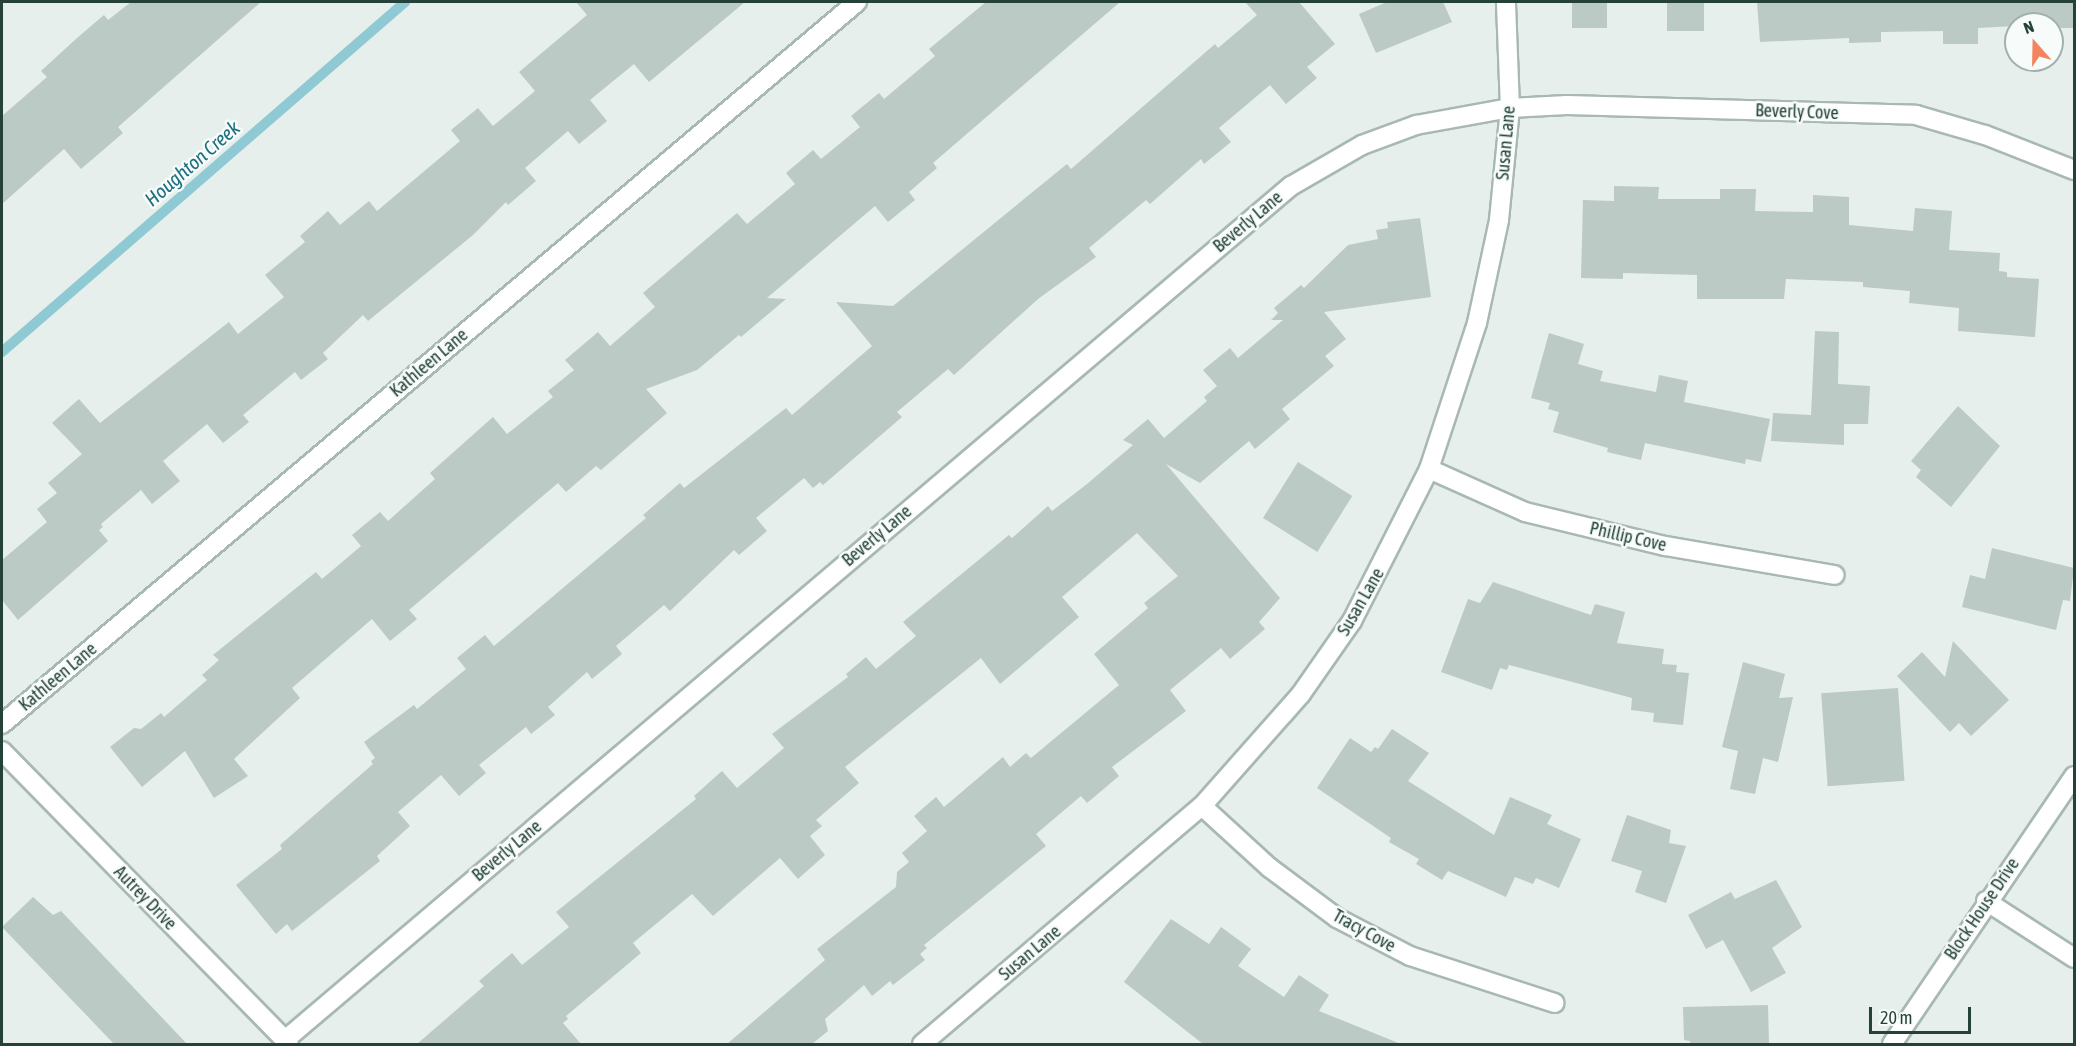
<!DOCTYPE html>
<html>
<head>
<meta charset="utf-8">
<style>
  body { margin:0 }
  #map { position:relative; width:2076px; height:1046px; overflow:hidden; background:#e6efeb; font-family:"Asap Condensed",sans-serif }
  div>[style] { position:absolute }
  .stream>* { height:10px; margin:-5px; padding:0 5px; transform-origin:5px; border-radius:5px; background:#8ec9d4 }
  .building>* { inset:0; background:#bbcac4; transform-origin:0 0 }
  .roads { filter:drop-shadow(2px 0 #a8b8b2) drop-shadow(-2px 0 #a8b8b2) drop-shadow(0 2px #a8b8b2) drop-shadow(0 -2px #a8b8b2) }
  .minor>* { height:18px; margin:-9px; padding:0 9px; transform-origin:9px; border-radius:9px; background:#fff }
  span { translate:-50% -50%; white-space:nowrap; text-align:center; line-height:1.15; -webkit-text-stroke:5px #f7fbf9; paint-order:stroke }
  .street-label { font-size:18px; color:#24423a }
  .water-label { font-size:20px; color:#1c6f80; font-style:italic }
  .frame { position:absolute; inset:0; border:3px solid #24423a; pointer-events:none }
  .north { position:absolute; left:2004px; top:12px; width:60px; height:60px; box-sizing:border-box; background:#f7fbf9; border:2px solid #a3b1ad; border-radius:50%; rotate:340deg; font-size:16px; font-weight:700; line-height:24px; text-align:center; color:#24423a }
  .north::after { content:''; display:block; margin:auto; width:21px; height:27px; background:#f4845f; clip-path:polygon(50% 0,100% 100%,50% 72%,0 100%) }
  .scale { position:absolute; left:1869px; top:1007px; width:102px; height:27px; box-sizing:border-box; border:3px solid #24423a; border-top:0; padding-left:8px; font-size:18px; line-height:21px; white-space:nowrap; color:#24423a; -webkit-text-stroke:4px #f7fbf9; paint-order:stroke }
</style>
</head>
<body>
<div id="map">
  <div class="stream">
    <div style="left:2px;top:352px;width:534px;rotate:-40.97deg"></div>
  </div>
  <div class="building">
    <div style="clip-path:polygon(131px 2px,261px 2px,118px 127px,123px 133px,81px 169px,64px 149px,2px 204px,2px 116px,47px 77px,41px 71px,77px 38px,104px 15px,108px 20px)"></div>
    <div style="clip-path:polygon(576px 2px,745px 2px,649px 82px,634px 64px,590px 100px,607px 121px,579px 144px,568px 131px,525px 168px,536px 181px,508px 205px,506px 202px,473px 235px,368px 321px,363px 315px,323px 353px,328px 359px,301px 380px,295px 372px,243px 415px,249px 422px,223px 443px,207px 424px,163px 461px,180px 481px,152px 504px,141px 490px,101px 524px,103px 527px,99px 530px,108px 541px,18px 620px,2px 600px,2px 560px,47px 522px,37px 509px,57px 493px,48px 483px,82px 454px,52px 423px,79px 399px,100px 423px,229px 322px,238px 334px,284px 297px,265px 275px,305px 242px,300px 236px,328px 211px,340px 225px,369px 201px,377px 211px,460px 141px,451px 130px,478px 108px,493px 126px,535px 91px,519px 72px,587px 15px)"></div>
    <div style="clip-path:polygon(986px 2px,1120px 2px,933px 163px,937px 168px,909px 192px,915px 200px,888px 222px,875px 206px,767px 298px,786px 299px,741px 337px,739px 335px,697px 370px,646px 389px,667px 413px,601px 470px,596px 466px,566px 492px,558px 483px,409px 610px,417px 619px,390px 641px,372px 619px,292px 688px,300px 698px,234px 759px,248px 776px,214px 798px,185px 751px,142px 787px,110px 747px,134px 728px,141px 729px,161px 713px,164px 717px,207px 680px,202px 675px,219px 660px,213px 655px,316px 572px,322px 579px,361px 546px,352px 535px,380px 512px,388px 521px,435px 479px,430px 473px,493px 417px,507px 434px,553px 397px,548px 391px,574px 370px,565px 360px,598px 332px,610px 346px,655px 307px,643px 293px,737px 213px,747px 224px,795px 184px,786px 173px,813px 150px,821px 159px,860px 127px,851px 116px,879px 93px,884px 99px,935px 56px,929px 49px)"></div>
    <div style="clip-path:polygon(1245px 2px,1299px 2px,1335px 44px,1307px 67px,1317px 78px,1286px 104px,1270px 85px,1219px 128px,1231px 142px,1204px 164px,1201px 159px,1150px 204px,1146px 200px,1089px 248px,1096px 257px,1038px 299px,954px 375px,948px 369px,897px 412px,902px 417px,823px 485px,820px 482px,813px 488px,804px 478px,756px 518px,767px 531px,739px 555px,734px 550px,670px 611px,664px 605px,616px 646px,622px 654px,592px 679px,587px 672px,548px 707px,555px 715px,531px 734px,526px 727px,479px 765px,486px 773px,459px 796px,441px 775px,398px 812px,410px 826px,377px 856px,380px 861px,292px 931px,287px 924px,276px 934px,236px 885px,282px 849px,280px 845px,373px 764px,371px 761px,375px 758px,364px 742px,414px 705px,417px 709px,466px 669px,457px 658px,485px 635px,494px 646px,646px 518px,643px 515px,680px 483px,684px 488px,786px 408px,792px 415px,872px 346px,836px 302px,893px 306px,1067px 164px,1071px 169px,1215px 44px,1218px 48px,1257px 15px)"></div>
    <div style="clip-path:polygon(1387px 2px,1443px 2px,1452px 22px,1376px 53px,1359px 14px)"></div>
    <div style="left:1572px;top:2px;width:35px;height:26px"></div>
    <div style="left:1667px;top:2px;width:37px;height:29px"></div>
    <div style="clip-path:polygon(1757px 2px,2074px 2px,2074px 28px,2052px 28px,2052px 24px,1978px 28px,1978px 44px,1943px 44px,1943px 31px,1881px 32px,1881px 42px,1849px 43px,1849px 38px,1760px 42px)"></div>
    <div style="clip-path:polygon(1614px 186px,1659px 187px,1658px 199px,1720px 199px,1720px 189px,1756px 189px,1755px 211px,1813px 212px,1813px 195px,1849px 197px,1849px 225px,1913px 231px,1915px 208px,1952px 211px,1949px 250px,2000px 253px,1999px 271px,2007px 272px,2007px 277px,2039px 279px,2035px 337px,1958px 331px,1959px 308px,1909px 303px,1910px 291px,1863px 287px,1863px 282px,1786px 279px,1784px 299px,1697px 299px,1697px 275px,1623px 273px,1623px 279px,1581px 278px,1583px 200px,1614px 201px)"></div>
    <div style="clip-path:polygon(1420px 218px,1431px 297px,1324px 312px,1346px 339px,1325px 356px,1334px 366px,1282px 409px,1290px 419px,1255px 449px,1249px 441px,1200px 483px,1166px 464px,1280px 598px,1259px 622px,1265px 629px,1230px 659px,1221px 648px,1170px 690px,1186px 711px,1112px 767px,1119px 776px,1087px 803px,1081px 796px,1036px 834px,1046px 846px,924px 945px,927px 948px,920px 954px,925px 960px,893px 985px,890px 981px,872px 996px,864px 985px,825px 1019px,828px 1031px,812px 1044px,727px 1044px,825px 960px,817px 949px,896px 887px,897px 872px,909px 862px,902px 853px,927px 831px,914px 816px,936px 797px,944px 807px,1003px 757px,1010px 767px,1026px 753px,1031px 758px,1119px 685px,1094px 654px,1148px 608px,1144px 603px,1178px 576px,1137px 533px,1062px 597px,1079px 617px,1000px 684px,981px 658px,845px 767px,859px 783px,816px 820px,822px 826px,810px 836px,825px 855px,798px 879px,780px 858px,713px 916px,692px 894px,633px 943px,641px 953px,566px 1016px,568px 1019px,563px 1023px,581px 1044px,417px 1044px,484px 986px,479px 981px,512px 953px,522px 965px,569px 927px,556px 912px,696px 799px,694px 796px,722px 771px,737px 788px,784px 748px,772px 734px,848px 677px,846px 674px,866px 657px,876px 669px,916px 636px,903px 622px,1009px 535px,1012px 538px,1048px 506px,1052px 511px,1087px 484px,1133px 445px,1123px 440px,1148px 419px,1164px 438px,1207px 401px,1204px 397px,1217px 386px,1203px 370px,1230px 348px,1238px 358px,1283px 320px,1271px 320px,1278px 313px,1274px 308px,1301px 285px,1304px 288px,1348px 245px,1378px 239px,1376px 230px,1388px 228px,1387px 222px)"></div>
    <div style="clip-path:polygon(1815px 331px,1839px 332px,1838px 384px,1870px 386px,1868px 424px,1844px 424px,1844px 445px,1771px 441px,1773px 413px,1811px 415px)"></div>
    <div style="clip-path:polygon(1549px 333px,1584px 344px,1578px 364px,1603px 371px,1600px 381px,1656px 392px,1659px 375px,1688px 381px,1684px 402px,1770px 419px,1761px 462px,1746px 459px,1745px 464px,1645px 443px,1641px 460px,1607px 452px,1608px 448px,1553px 432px,1559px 412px,1548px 409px,1550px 403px,1531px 398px)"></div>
    <div style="clip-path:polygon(1958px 406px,2000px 446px,1951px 507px,1916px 477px,1921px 470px,1911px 461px)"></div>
    <div style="left:1298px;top:462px;width:64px;height:66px;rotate:32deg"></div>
    <div style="clip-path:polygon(1992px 548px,2074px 568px,2070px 601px,2063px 600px,2056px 630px,1962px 607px,1970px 575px,1985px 579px)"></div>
    <div style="clip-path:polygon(1493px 582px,1591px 615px,1595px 604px,1625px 612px,1617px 643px,1664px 649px,1662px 664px,1677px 665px,1676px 672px,1689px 673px,1683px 725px,1653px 722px,1654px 713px,1631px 710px,1632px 698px,1509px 665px,1507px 670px,1500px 668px,1492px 690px,1441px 672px,1468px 599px,1480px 603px)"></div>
    <div style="clip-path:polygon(1953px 641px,2009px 700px,1971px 736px,1959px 723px,1950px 732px,1897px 676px,1922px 652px,1945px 677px)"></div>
    <div style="clip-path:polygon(1743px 662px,1785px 674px,1779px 698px,1793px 697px,1778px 762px,1763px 758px,1755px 794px,1730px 789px,1738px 751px,1722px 747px)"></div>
    <div style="left:1898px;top:688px;width:93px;height:77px;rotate:86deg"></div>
    <div style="clip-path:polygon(1392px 729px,1429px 753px,1408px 781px,1494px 835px,1510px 797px,1552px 815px,1547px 824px,1581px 839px,1559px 888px,1536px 878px,1533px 884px,1515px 877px,1506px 897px,1448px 871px,1442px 880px,1416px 864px,1419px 859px,1389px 842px,1391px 838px,1317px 788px,1350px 738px,1371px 752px,1375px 747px,1378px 749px)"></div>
    <div style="clip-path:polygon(1627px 815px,1671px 830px,1669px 843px,1686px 846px,1666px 903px,1635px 892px,1642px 871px,1611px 861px)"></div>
    <div style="clip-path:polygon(1776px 880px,1802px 927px,1772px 948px,1786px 973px,1751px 992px,1723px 940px,1706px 949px,1688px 915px,1731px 892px,1735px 899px)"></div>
    <div style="clip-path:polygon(33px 897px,53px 915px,61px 911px,187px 1044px,114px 1044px,2px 927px)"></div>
    <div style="clip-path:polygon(1171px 919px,1209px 944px,1221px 927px,1251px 949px,1238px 966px,1284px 997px,1299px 975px,1329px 995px,1319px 1011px,1401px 1044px,1203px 1044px,1124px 982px)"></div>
    <div style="clip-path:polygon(1768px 1005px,1769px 1044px,1690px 1044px,1690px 1041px,1684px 1040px,1683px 1007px)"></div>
  </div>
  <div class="roads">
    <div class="minor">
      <div style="left:1429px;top:469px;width:105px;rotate:24.1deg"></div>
      <div style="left:1525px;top:512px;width:144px;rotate:13.7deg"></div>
      <div style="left:1665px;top:546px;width:172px;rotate:9.7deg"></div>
      <div style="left:2px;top:724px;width:1119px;rotate:-40.18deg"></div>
      <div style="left:2px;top:751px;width:410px;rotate:45.6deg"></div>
      <div style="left:1202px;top:806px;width:92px;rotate:42.4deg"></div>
      <div style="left:1270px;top:868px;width:84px;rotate:36.7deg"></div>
      <div style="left:1337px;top:918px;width:82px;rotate:27.5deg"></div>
      <div style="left:1410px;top:956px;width:152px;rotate:18deg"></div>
      <div style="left:1986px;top:901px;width:105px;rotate:32.9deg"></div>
      <div style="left:285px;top:1040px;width:1320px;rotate:-40.33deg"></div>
      <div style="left:1291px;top:186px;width:82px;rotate:-30deg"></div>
      <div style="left:1362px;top:145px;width:58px;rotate:-20.3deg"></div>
      <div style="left:1416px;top:125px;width:96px;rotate:-10.3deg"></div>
      <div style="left:1510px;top:108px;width:57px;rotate:-3deg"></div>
      <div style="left:1567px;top:105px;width:349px;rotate:1.6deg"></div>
      <div style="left:1916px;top:115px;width:72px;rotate:16.2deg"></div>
      <div style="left:1985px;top:135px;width:96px;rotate:21.5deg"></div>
      <div style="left:922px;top:1044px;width:367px;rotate:-40.4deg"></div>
      <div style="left:1202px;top:806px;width:149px;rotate:-48.5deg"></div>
      <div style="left:1301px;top:694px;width:89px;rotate:-55.1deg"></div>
      <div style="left:1352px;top:621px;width:170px;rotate:-63.1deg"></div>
      <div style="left:1429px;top:469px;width:154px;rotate:-71.8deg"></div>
      <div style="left:1477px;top:323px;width:105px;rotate:-77.9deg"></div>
      <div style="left:1499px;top:220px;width:113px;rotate:-84.4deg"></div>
      <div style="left:1510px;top:108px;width:106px;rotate:-92.2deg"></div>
      <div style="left:1892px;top:1044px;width:324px;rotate:-55.8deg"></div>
    </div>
  </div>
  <div class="street-label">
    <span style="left:1797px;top:112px;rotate:2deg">Beverly Cove</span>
    <span style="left:1506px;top:143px;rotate:-85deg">Susan Lane</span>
    <span style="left:1248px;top:222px;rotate:-40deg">Beverly Lane</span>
    <span style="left:429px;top:363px;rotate:-40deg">Kathleen Lane</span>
    <span style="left:877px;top:536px;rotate:-40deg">Beverly Lane</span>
    <span style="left:1628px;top:537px;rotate:13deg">Phillip Cove</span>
    <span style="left:1361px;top:602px;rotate:-60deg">Susan Lane</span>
    <span style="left:58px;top:677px;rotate:-40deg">Kathleen Lane</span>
    <span style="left:507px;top:851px;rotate:-40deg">Beverly Lane</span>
    <span style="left:145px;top:898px;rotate:46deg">Autrey Drive</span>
    <span style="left:1982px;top:909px;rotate:-56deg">Block House Drive</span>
    <span style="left:1364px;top:931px;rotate:29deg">Tracy Cove</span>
    <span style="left:1030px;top:953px;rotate:-40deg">Susan Lane</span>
  </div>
  <div class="water-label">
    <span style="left:192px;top:163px;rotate:-41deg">Houghton Creek</span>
  </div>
  <div class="frame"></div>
  <div class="north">N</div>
  <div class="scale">20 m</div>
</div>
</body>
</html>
